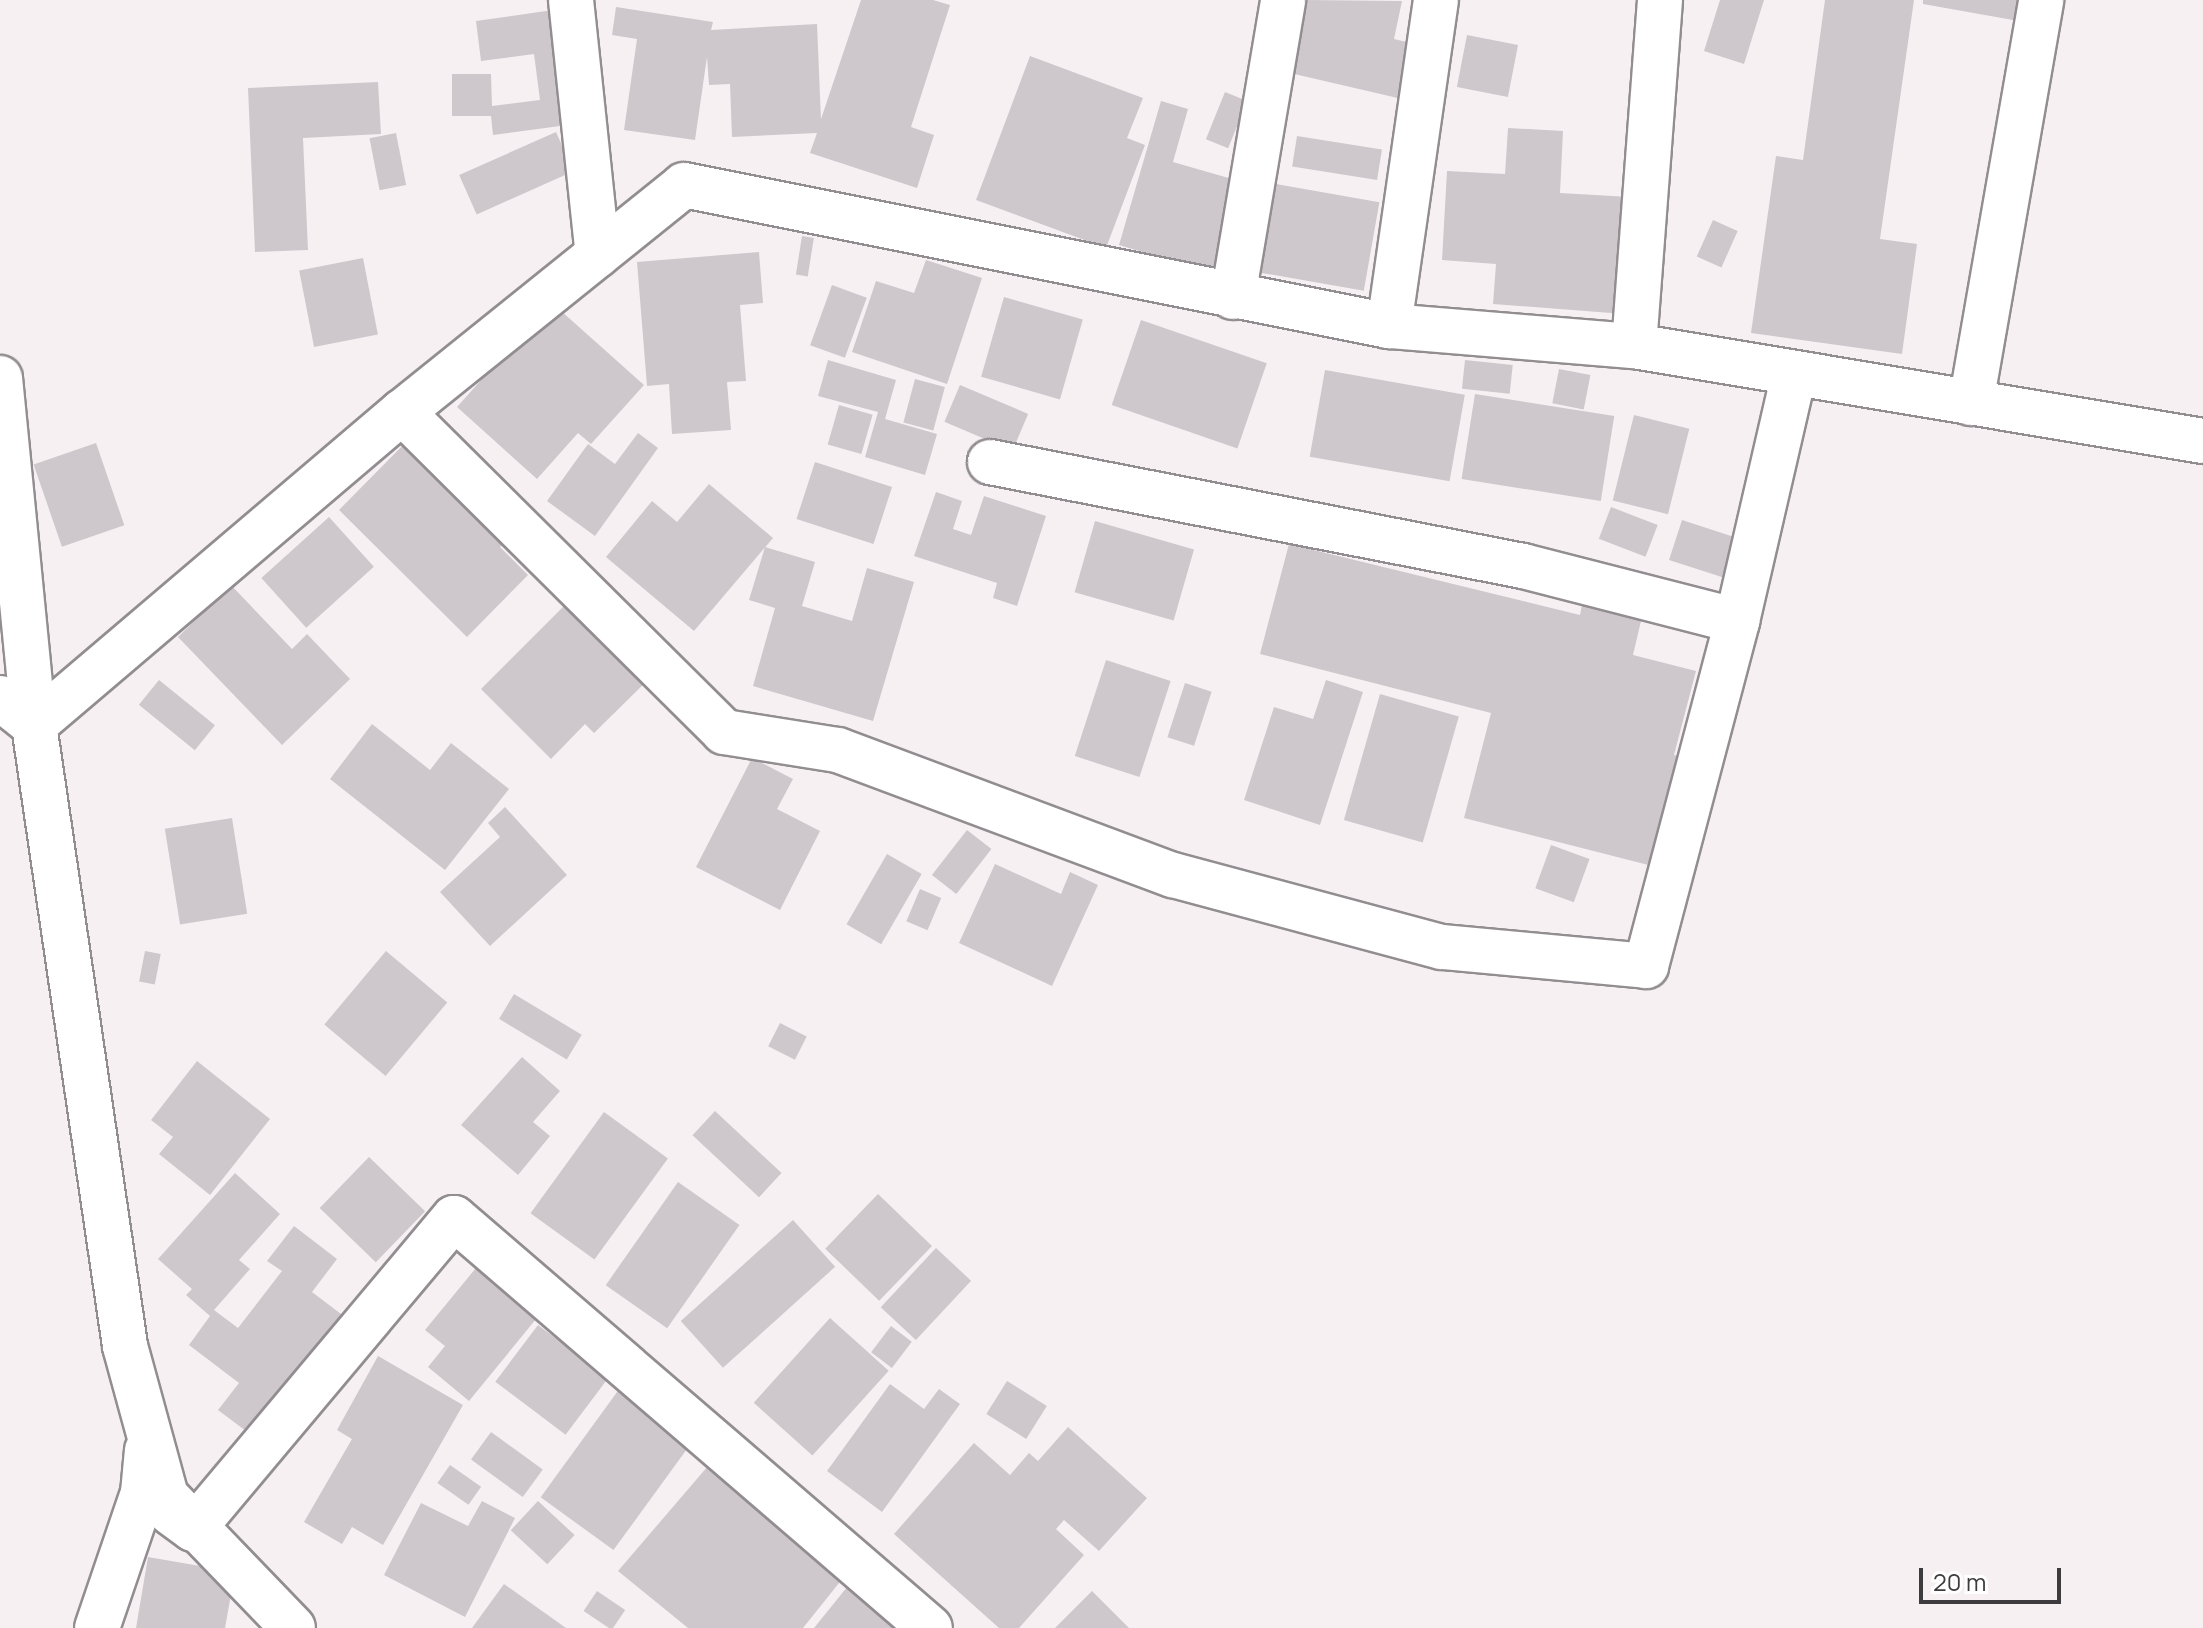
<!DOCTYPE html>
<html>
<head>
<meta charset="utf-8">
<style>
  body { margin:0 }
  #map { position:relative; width:2203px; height:1628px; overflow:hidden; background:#f6f0f3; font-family:Manrope,sans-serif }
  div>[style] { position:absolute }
  .building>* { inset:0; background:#cec8cc; transform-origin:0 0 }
  .roads { filter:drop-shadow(2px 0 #928d90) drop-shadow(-2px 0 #928d90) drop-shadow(0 2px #928d90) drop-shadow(0 -2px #928d90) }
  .minor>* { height:44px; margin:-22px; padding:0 22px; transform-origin:22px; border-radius:22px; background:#fff }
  span { translate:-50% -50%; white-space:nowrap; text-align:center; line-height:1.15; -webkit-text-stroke:6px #fff; paint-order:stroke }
  .scale { position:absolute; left:1919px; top:1568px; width:142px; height:36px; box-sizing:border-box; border:4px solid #3d3b3d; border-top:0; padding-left:10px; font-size:24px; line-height:28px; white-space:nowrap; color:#3d3b3d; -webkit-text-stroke:6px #fff; paint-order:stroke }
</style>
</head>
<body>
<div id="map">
  <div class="building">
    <div style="clip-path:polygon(861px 0,933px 0,950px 5px,911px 127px,934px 135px,917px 188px,810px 153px,817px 133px,732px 137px,730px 84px,709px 85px,707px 57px,695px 140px,624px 130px,637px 39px,612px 35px,616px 7px,713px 22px,711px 30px,817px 24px,821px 119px)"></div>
    <div style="clip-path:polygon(1306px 0,1402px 1px,1394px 39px,1415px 44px,1402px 99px,1290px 73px)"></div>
    <div style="clip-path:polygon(1720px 0,1764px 0,1744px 64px,1704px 51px)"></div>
    <div style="clip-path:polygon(1825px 0,1914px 0,1880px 239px,1917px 244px,1902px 354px,1751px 333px,1776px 156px,1803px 160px)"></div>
    <div style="clip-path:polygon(1923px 0,2039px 0,2035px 24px,1923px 4px)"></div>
    <div style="clip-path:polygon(560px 9px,575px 124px,493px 135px,491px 116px,452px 116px,452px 74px,491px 74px,492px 106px,540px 100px,534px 54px,481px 61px,476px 21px)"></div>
    <div style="left:1467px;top:35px;width:52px;height:53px;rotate:11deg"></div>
    <div style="clip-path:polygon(1030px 56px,1143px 98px,1127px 138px,1145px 145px,1106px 248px,976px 200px)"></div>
    <div style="clip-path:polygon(378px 82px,381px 134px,303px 138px,308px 250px,255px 252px,248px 88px)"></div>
    <div style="left:1225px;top:92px;width:24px;height:51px;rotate:22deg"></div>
    <div style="clip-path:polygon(1161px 101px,1188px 109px,1173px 162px,1239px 181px,1212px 273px,1119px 245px)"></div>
    <div style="clip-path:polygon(1508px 128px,1563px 131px,1560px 193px,1630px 197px,1624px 314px,1493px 304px,1496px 264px,1442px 260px,1447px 171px,1505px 174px)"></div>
    <div style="left:556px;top:132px;width:43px;height:106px;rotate:66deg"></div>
    <div style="left:396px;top:133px;width:53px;height:27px;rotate:79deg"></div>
    <div style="left:1297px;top:136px;width:86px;height:31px;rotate:9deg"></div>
    <div style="left:1276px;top:184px;width:105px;height:90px;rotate:10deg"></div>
    <div style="left:1713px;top:220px;width:27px;height:40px;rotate:24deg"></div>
    <div style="left:802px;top:236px;width:12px;height:39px;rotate:9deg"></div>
    <div style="clip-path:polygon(759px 252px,763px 303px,740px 305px,746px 381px,727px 382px,731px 430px,672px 434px,669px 384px,647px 386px,637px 262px)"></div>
    <div style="left:363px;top:258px;width:78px;height:65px;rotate:79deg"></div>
    <div style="clip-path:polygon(926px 260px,982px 278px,947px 384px,852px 352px,876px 281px,914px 293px)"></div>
    <div style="left:832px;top:285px;width:37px;height:64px;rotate:20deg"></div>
    <div style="left:1004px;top:297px;width:82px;height:83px;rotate:16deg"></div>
    <div style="clip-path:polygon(551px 302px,644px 385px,591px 444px,578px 433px,537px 479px,457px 407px)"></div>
    <div style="left:1141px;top:320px;width:133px;height:90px;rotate:19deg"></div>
    <div style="clip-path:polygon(828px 360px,896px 380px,885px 419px,937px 434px,925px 475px,865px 457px,878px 412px,818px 396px)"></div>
    <div style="left:1465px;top:360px;width:48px;height:29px;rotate:6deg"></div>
    <div style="left:1559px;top:369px;width:32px;height:35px;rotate:11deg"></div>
    <div style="left:1325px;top:370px;width:142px;height:88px;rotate:10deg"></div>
    <div style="left:915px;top:379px;width:31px;height:45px;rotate:15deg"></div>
    <div style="left:960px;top:385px;width:74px;height:40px;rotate:23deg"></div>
    <div style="left:1475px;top:394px;width:141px;height:86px;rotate:9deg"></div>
    <div style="left:839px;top:405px;width:35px;height:41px;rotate:16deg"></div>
    <div style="left:1634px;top:415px;width:57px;height:88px;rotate:14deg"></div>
    <div style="clip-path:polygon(415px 433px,514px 533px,500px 547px,528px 575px,467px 637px,339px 510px)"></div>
    <div style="clip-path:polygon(638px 433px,658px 448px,595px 536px,547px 501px,588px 444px,615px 464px)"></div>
    <div style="left:96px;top:443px;width:87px;height:66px;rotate:71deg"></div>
    <div style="left:815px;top:462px;width:81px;height:60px;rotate:18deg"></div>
    <div style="clip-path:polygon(709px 484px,773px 538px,694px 631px,606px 557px,652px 501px,677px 522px)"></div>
    <div style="clip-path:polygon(936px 492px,962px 501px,953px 529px,971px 535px,984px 496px,1046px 516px,1017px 606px,993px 598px,997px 583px,914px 556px)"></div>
    <div style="left:1611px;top:507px;width:50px;height:34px;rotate:21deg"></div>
    <div style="left:329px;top:517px;width:67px;height:91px;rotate:48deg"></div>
    <div style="left:1682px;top:520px;width:66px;height:42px;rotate:18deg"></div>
    <div style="left:1095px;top:521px;width:103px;height:74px;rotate:16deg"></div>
    <div style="clip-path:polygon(1289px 544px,1580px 615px,1582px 605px,1641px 621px,1633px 655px,1696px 671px,1674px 755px,1693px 760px,1664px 869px,1464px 818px,1491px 713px,1260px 654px)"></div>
    <div style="clip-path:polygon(765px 547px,815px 562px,802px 606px,852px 621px,867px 568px,914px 582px,873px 721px,753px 686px,775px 608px,749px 600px)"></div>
    <div style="clip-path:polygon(231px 585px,292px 649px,307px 634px,350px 679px,282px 745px,178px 637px)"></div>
    <div style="clip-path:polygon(578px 592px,656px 672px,594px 733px,585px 724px,551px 759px,481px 689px)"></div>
    <div style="left:1106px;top:660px;width:68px;height:101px;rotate:18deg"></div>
    <div style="left:159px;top:680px;width:72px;height:32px;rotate:39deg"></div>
    <div style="clip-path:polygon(1326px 680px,1363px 692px,1320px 825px,1244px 800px,1274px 707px,1313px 719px)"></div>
    <div style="left:1185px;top:683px;width:28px;height:57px;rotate:18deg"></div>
    <div style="left:1380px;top:694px;width:82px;height:131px;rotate:16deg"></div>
    <div style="clip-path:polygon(372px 724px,430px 770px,451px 743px,509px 789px,445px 870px,330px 779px)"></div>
    <div style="clip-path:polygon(752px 758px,793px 779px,777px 809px,820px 831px,780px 910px,696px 867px)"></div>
    <div style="clip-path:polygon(505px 807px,567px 875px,490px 946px,440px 892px,500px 837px,488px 823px)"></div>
    <div style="left:232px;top:818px;width:97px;height:68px;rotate:81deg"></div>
    <div style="left:967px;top:830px;width:31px;height:57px;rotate:38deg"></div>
    <div style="left:1551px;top:845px;width:41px;height:46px;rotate:20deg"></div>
    <div style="left:887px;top:854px;width:40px;height:81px;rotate:30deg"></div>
    <div style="clip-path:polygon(995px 864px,1061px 894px,1070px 872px,1098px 885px,1052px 986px,959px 943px)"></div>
    <div style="left:920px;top:889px;width:23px;height:35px;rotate:23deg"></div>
    <div style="left:145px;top:951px;width:16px;height:31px;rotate:11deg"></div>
    <div style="left:386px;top:951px;width:80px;height:96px;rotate:40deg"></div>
    <div style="left:514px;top:994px;width:79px;height:29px;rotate:31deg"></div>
    <div style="left:780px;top:1023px;width:30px;height:26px;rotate:27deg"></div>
    <div style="clip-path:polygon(522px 1057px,560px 1091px,533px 1122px,550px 1136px,518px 1175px,461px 1125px)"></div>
    <div style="clip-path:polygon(197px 1061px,270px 1119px,210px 1195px,159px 1154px,173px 1137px,151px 1120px)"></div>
    <div style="left:715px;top:1111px;width:91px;height:33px;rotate:43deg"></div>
    <div style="left:604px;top:1112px;width:79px;height:125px;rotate:36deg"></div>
    <div style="left:369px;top:1157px;width:78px;height:71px;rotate:44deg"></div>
    <div style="clip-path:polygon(235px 1173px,280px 1214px,239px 1260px,250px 1269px,214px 1310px,238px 1328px,282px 1271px,267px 1261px,294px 1226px,337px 1259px,312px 1292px,345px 1317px,254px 1437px,218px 1410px,239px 1383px,189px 1345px,210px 1316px,186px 1295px,192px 1289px,158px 1259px)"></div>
    <div style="left:678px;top:1182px;width:75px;height:126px;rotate:35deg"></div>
    <div style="left:878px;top:1194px;width:75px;height:76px;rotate:44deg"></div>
    <div style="left:793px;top:1220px;width:63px;height:151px;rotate:48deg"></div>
    <div style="left:936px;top:1248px;width:48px;height:81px;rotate:43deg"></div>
    <div style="clip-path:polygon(480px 1263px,541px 1313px,469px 1401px,428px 1367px,445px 1346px,425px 1330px)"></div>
    <div style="left:830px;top:1318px;width:79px;height:114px;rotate:42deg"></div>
    <div style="left:538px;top:1325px;width:88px;height:71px;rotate:37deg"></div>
    <div style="left:891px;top:1326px;width:26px;height:33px;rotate:37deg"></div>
    <div style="clip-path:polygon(378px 1356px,463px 1405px,383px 1545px,352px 1527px,342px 1544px,304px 1522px,352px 1439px,337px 1430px)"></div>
    <div style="left:1007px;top:1381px;width:47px;height:39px;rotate:32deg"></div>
    <div style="clip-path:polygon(890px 1384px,924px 1409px,939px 1389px,960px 1404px,882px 1512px,827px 1471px)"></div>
    <div style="left:620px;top:1388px;width:90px;height:135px;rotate:36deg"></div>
    <div style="clip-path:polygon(1068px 1427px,1147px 1498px,1099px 1551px,1064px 1520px,1056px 1529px,1084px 1555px,1019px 1628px,999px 1628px,894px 1534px,974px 1443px,1010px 1475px,1029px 1453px,1038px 1461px)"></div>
    <div style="left:491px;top:1432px;width:64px;height:34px;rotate:36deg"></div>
    <div style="left:450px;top:1465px;width:38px;height:22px;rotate:35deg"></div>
    <div style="clip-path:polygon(708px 1466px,847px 1573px,803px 1628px,688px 1628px,618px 1571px)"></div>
    <div style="clip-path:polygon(482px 1501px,515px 1518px,465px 1617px,384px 1575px,421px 1503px,468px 1526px)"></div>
    <div style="left:538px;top:1501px;width:50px;height:40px;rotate:43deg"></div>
    <div style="clip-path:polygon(148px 1557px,235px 1572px,225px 1628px,136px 1628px)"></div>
    <div style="clip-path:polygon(856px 1576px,919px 1628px,814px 1628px)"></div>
    <div style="clip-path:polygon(504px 1584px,566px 1628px,472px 1628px)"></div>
    <div style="left:597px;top:1591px;width:34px;height:24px;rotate:34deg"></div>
    <div style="clip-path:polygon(1092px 1591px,1129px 1628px,1055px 1628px)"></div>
  </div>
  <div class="roads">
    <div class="minor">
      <div style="left:571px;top:0;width:256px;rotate:84deg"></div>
      <div style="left:1233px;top:297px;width:301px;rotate:-80.4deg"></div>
      <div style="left:1389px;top:326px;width:329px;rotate:-81.8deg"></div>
      <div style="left:1634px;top:346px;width:347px;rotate:-85.7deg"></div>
      <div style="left:0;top:378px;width:349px;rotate:84.4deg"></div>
      <div style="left:34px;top:725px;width:628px;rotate:81.66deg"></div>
      <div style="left:125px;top:1346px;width:156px;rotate:74.7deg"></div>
      <div style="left:166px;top:1496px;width:183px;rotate:46.1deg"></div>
      <div style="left:1971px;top:403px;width:409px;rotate:-80.1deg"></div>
      <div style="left:402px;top:412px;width:454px;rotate:44.8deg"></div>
      <div style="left:724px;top:732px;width:115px;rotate:9deg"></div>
      <div style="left:838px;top:750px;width:358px;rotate:20.5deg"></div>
      <div style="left:1173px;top:875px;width:278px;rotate:15deg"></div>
      <div style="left:1442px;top:947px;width:205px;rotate:5.3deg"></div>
      <div style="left:1646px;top:966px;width:357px;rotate:-75.2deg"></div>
      <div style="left:1737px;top:621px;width:253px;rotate:-77deg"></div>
      <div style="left:990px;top:462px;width:543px;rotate:11.04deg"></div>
      <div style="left:1523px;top:566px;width:221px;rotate:14.4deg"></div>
      <div style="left:0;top:698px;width:43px;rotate:38.5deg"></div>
      <div style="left:34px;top:725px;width:483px;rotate:-40.4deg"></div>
      <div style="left:402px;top:412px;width:362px;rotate:-38.8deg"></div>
      <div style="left:684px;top:185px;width:719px;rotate:11.31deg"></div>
      <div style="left:1389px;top:326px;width:246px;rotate:4.7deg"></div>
      <div style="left:1634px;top:346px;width:577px;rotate:9.48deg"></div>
      <div style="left:171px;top:1513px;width:27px;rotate:36deg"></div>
      <div style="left:193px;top:1529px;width:406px;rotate:-50deg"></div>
      <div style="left:454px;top:1218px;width:628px;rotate:40.74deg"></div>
      <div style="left:97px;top:1628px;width:143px;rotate:-71.2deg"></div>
      <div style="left:143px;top:1493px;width:43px;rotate:-84.7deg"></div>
    </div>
  </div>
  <div class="scale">20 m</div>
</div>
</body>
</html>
